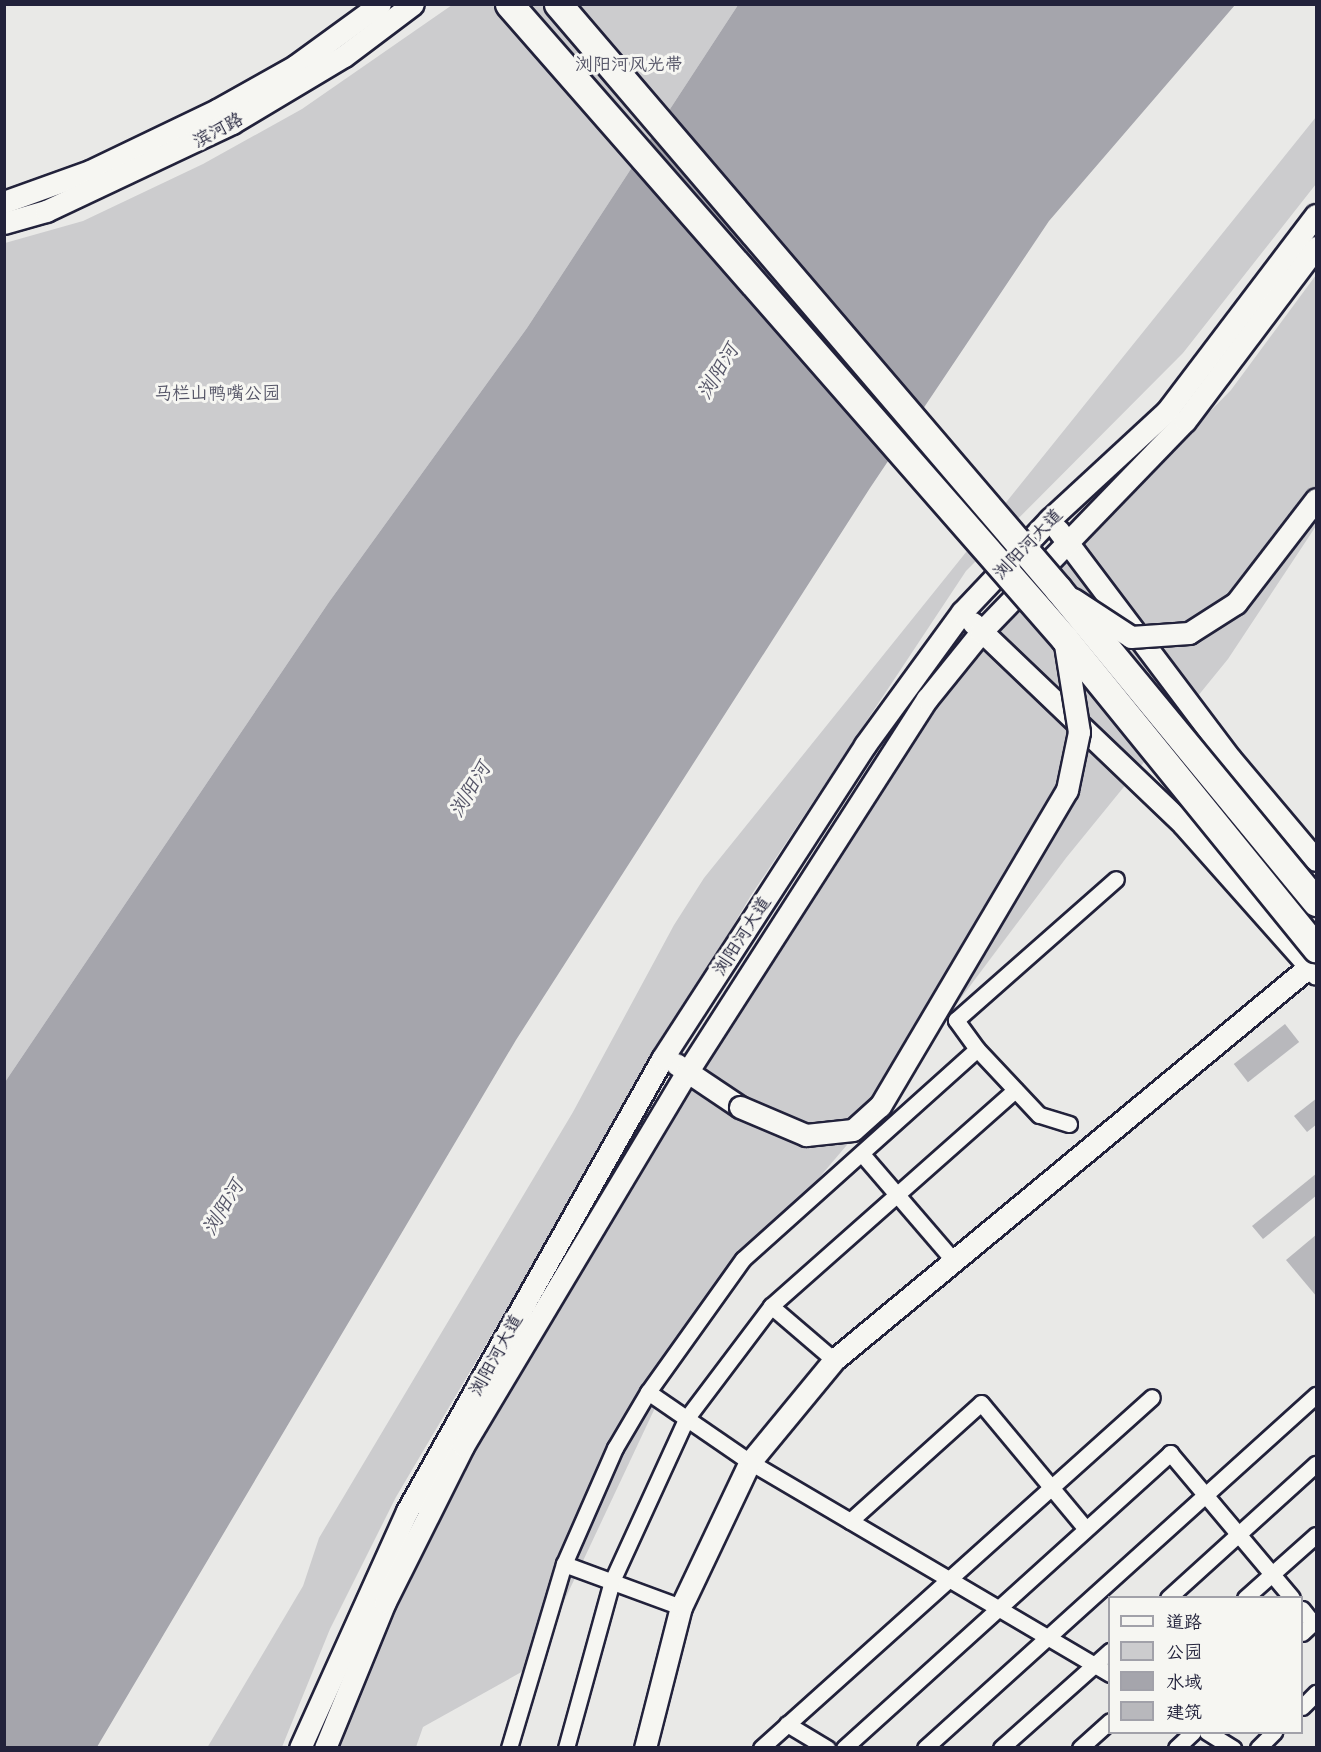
<!DOCTYPE html>
<html>
<head>
<meta charset="utf-8">
<style>
  body { margin:0 }
  #map { position:relative; width:1321px; height:1752px; overflow:hidden; background:#e9e9e7; font-family:Delius,"LXGW WenKai TC",sans-serif }
  div>[style] { position:absolute }
  .green>* { inset:0; background:#ccccce }
  .water>* { inset:0; background:#a5a5ac }
  .building>* { inset:0; background:#b8b8bc; transform-origin:0 0 }
  .roads { filter:drop-shadow(2px 0 #22223b) drop-shadow(-2px 0 #22223b) drop-shadow(0 2px #22223b) drop-shadow(0 -2px #22223b) }
  .street>* { height:15px; margin:-7.5px; padding:0 7.5px; transform-origin:7.5px; border-radius:7.5px; background:#f6f6f2 }
  .secondary>* { height:21px; margin:-10.5px; padding:0 10.5px; transform-origin:10.5px; border-radius:10.5px; background:#f6f6f2 }
  .bridges { filter:drop-shadow(2px 0 #22223b) drop-shadow(-2px 0 #22223b) drop-shadow(0 2px #22223b) drop-shadow(0 -2px #22223b) }
  .secondary-bridge>* { height:21px; margin:-10.5px; padding:0 10.5px; transform-origin:10.5px; border-radius:10.5px; background:#f6f6f2 }
  .highway-bridge>* { height:27px; margin:-13.5px; padding:0 13.5px; transform-origin:13.5px; border-radius:13.5px; background:#f6f6f2 }
  span { translate:-50% -50%; white-space:nowrap; text-align:center; line-height:1.15; -webkit-text-stroke:6px #f6f6f2; paint-order:stroke }
  .park-label { font-size:18px; color:#555567 }
  .street-label { font-size:18px; color:#22223b }
  .water-label { font-size:20px; color:#565668; font-style:italic }
  .frame { position:absolute; inset:0; border:6px solid #22223b; pointer-events:none }
  .legend { position:absolute; left:1108px; top:1596px; width:195px; height:138px; box-sizing:border-box; background:#f6f6f2; border:2px solid #a1a1a9; margin:0; padding:8px 10px; list-style:none; font-size:18px; color:#22223b }
  .legend li { display:flex; align-items:center; gap:12px; height:30px }
  .legend b { width:30px; border:2px solid #a1a1a9 }
</style>
</head>
<body>
<div id="map">
  <div class="green">
    <div style="clip-path:polygon(452px 5px,738px 5px,527px 328px,329px 602px,5px 1082px,5px 243px,83px 221px,203px 164px,302px 109px)"></div>
    <div style="clip-path:polygon(1316px 117px,1316px 184px,1183px 353px,966px 571px,750px 897px,396px 1497px,330px 1629px,282px 1747px,207px 1748px,303px 1586px,319px 1538px,573px 1112px,674px 925px,704px 878px)"></div>
    <div style="clip-path:polygon(1316px 275px,1316px 526px,1228px 659px,1066px 858px,880px 1106px,694px 1325px,534px 1665px,423px 1727px,416px 1747px,339px 1748px,429px 1516px,927px 699px,1231px 390px)"></div>
  </div>
  <div class="water">
    <div style="clip-path:polygon(738px 5px,1235px 5px,1049px 221px,870px 488px,516px 1040px,97px 1747px,5px 1748px,5px 1082px,329px 602px,527px 328px)"></div>
  </div>
  <div class="building">
    <div style="left:1285px;top:1024px;width:23px;height:65px;rotate:52deg"></div>
    <div style="clip-path:polygon(1317px 1098px,1317px 1124px,1307px 1132px,1294px 1116px)"></div>
    <div style="clip-path:polygon(1317px 1173px,1317px 1195px,1263px 1239px,1252px 1226px)"></div>
    <div style="clip-path:polygon(1317px 1234px,1317px 1297px,1286px 1260px)"></div>
  </div>
  <div class="roads">
    <div class="street">
      <div style="left:1069px;top:1124px;width:31px;rotate:-163deg"></div>
      <div style="left:1039px;top:1115px;width:91px;rotate:-133.2deg"></div>
      <div style="left:977px;top:1049px;width:36px;rotate:-126deg"></div>
      <div style="left:956px;top:1020px;width:213px;rotate:-41.4deg"></div>
      <div style="left:862px;top:1154px;width:143px;rotate:49.3deg"></div>
      <div style="left:771px;top:1306px;width:83px;rotate:40.6deg"></div>
      <div style="left:648px;top:1392px;width:124px;rotate:34.5deg"></div>
      <div style="left:750px;top:1462px;width:418px;rotate:30.5deg"></div>
      <div style="left:850px;top:1521px;width:176px;rotate:-42deg"></div>
      <div style="left:981px;top:1403px;width:163px;rotate:50.2deg"></div>
      <div style="left:564px;top:1564px;width:125px;rotate:20.2deg"></div>
      <div style="left:1168px;top:1598px;width:200px;rotate:-42.2deg"></div>
      <div style="left:1245px;top:1598px;width:95px;rotate:-41.6deg"></div>
      <div style="left:1302px;top:1609px;width:18px;rotate:52deg"></div>
      <div style="left:1302px;top:1633px;width:19px;rotate:-43deg"></div>
      <div style="left:1302px;top:1707px;width:20px;rotate:-45deg"></div>
      <div style="left:787px;top:1724px;width:47px;rotate:31deg"></div>
      <div style="left:1207px;top:1732px;width:31px;rotate:32deg"></div>
      <div style="left:509px;top:1748px;width:192px;rotate:-73.4deg"></div>
      <div style="left:564px;top:1564px;width:127px;rotate:-66.3deg"></div>
      <div style="left:615px;top:1448px;width:65px;rotate:-59.5deg"></div>
      <div style="left:648px;top:1392px;width:163px;rotate:-54.5deg"></div>
      <div style="left:743px;top:1259px;width:314px;rotate:-41.9deg"></div>
      <div style="left:566px;top:1748px;width:173px;rotate:-74.6deg"></div>
      <div style="left:612px;top:1581px;width:178px;rotate:-65.4deg"></div>
      <div style="left:686px;top:1419px;width:141px;rotate:-53deg"></div>
      <div style="left:771px;top:1306px;width:326px;rotate:-41.5deg"></div>
      <div style="left:761px;top:1748px;width:525px;rotate:-41.91deg"></div>
      <div style="left:844px;top:1748px;width:440px;rotate:-42.1deg"></div>
      <div style="left:1170px;top:1453px;width:189px;rotate:49.9deg"></div>
      <div style="left:925px;top:1748px;width:527px;rotate:-42.08deg"></div>
      <div style="left:1001px;top:1748px;width:146px;rotate:-41.7deg"></div>
      <div style="left:1080px;top:1748px;width:40px;rotate:-42deg"></div>
      <div style="left:1176px;top:1748px;width:23px;rotate:-43deg"></div>
      <div style="left:1258px;top:1748px;width:23px;rotate:-45deg"></div>
    </div>
    <div class="secondary">
      <div style="left:4px;top:202px;width:91px;rotate:-19.8deg"></div>
      <div style="left:90px;top:171px;width:141px;rotate:-25.7deg"></div>
      <div style="left:217px;top:110px;width:90px;rotate:-29.4deg"></div>
      <div style="left:295px;top:66px;width:105px;rotate:-36.1deg"></div>
      <div style="left:4px;top:223px;width:44px;rotate:-15.9deg"></div>
      <div style="left:46px;top:211px;width:206px;rotate:-25.3deg"></div>
      <div style="left:232px;top:123px;width:131px;rotate:-30.9deg"></div>
      <div style="left:344px;top:56px;width:86px;rotate:-37deg"></div>
      <div style="left:1058px;top:530px;width:286px;rotate:53deg"></div>
      <div style="left:1230px;top:758px;width:133px;rotate:49.9deg"></div>
      <div style="left:973px;top:623px;width:291px;rotate:43.7deg"></div>
      <div style="left:1183px;top:824px;width:200px;rotate:48.4deg"></div>
      <div style="left:676px;top:1064px;width:77px;rotate:33.9deg"></div>
      <div style="left:300px;top:1748px;width:260px;rotate:-65.7deg"></div>
      <div style="left:407px;top:1511px;width:519px;rotate:-60.57deg"></div>
      <div style="left:662px;top:1059px;width:374px;rotate:-57.1deg"></div>
      <div style="left:865px;top:745px;width:165px;rotate:-53.9deg"></div>
      <div style="left:962px;top:612px;width:128px;rotate:-46.6deg"></div>
      <div style="left:1050px;top:519px;width:159px;rotate:-42.7deg"></div>
      <div style="left:1167px;top:411px;width:246px;rotate:-52.8deg"></div>
      <div style="left:325px;top:1748px;width:158px;rotate:-67.7deg"></div>
      <div style="left:385px;top:1602px;width:174px;rotate:-63.4deg"></div>
      <div style="left:463px;top:1446px;width:434px;rotate:-59.1deg"></div>
      <div style="left:686px;top:1074px;width:446px;rotate:-57.3deg"></div>
      <div style="left:927px;top:699px;width:86px;rotate:-51.1deg"></div>
      <div style="left:981px;top:632px;width:293px;rotate:-46deg"></div>
      <div style="left:1185px;top:421px;width:218px;rotate:-53deg"></div>
      <div style="left:645px;top:1748px;width:146px;rotate:-75.7deg"></div>
      <div style="left:681px;top:1607px;width:161px;rotate:-64.6deg"></div>
      <div style="left:750px;top:1462px;width:132px;rotate:-50.5deg"></div>
      <div style="left:834px;top:1360px;width:626px;rotate:-39.62deg"></div>
    </div>
  </div>
  <div class="bridges">
    <div class="secondary-bridge">
      <div style="left:1073px;top:599px;width:69px;rotate:33.2deg"></div>
      <div style="left:1131px;top:637px;width:58px;rotate:-3.9deg"></div>
      <div style="left:1189px;top:633px;width:56px;rotate:-32.6deg"></div>
      <div style="left:1236px;top:603px;width:131px;rotate:-52.4deg"></div>
      <div style="left:740px;top:1107px;width:72px;rotate:23deg"></div>
      <div style="left:806px;top:1135px;width:47px;rotate:-6.1deg"></div>
      <div style="left:853px;top:1130px;width:36px;rotate:-42deg"></div>
      <div style="left:880px;top:1106px;width:367px;rotate:-59.4deg"></div>
      <div style="left:1067px;top:790px;width:59px;rotate:-78.3deg"></div>
      <div style="left:1079px;top:732px;width:95px;rotate:-99.1deg"></div>
    </div>
    <div class="highway-bridge">
      <div style="left:509px;top:4px;width:843px;rotate:48.8deg"></div>
      <div style="left:1064px;top:638px;width:400px;rotate:50.9deg"></div>
      <div style="left:558px;top:4px;width:770px;rotate:49.48deg"></div>
      <div style="left:1058px;top:589px;width:406px;rotate:50.5deg"></div>
    </div>
  </div>
  <div class="park-label">
    <span style="left:629px;top:64px">浏阳河风光带</span>
    <span style="left:217px;top:393px">马栏山鸭嘴公园</span>
  </div>
  <div class="street-label">
    <span style="left:218px;top:130px;rotate:-28deg">滨河路</span>
    <span style="left:1028px;top:544px;rotate:-46deg">浏阳河大道</span>
    <span style="left:742px;top:936px;rotate:-57deg">浏阳河大道</span>
    <span style="left:496px;top:1355px;rotate:-61deg">浏阳河大道</span>
  </div>
  <div class="water-label">
    <span style="left:717px;top:371px;rotate:-59deg">浏阳河</span>
    <span style="left:469px;top:789px;rotate:-59deg">浏阳河</span>
    <span style="left:222px;top:1207px;rotate:-59deg">浏阳河</span>
  </div>
  <div class="frame"></div>
  <ul class="legend">
  <li><b style="height:8px;background:#f6f6f2"></b>道路</li>
  <li><b style="height:16px;background:#ccccce"></b>公园</li>
  <li><b style="height:16px;background:#a5a5ac"></b>水域</li>
  <li><b style="height:16px;background:#b8b8bc"></b>建筑</li>
  </ul>
</div>
</body>
</html>
